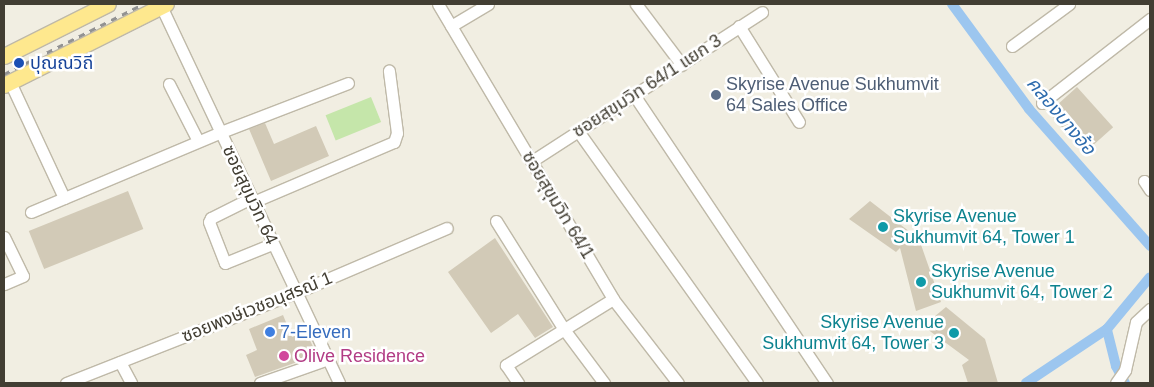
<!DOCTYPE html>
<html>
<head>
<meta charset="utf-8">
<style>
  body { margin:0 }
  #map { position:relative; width:1154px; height:387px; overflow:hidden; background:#f1eee2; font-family:Helvetica,"Noto Sans Thai",sans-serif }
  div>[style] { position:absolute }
  .green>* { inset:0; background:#c5e6aa; transform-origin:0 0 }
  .canal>* { height:10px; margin:-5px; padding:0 5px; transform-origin:5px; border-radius:5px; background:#9cc6ef }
  .building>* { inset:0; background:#d2cab7; transform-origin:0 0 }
  .roads { filter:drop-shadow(1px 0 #bfb9a8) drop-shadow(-1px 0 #bfb9a8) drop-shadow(0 1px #bfb9a8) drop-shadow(0 -1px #bfb9a8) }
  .minor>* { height:11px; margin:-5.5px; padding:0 5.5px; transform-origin:5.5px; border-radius:5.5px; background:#fff }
  .major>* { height:15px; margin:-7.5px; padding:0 7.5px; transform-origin:7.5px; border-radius:7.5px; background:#fee88e }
  .rail>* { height:3px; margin-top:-1.5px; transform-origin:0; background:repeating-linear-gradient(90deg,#929292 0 6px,transparent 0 12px) }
  .dots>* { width:14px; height:14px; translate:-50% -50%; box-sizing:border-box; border:2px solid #fff; border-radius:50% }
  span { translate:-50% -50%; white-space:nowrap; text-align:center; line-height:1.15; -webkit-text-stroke:5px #fff; paint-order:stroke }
  .transit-label { font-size:18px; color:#164399 }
  .left { translate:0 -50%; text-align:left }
  .service-label { font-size:18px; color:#4e5e75 }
  .street-label { font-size:18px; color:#423e33 }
  .culture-label { font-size:18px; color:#0d838f }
  .right { translate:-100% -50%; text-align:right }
  .shop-label { font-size:18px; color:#366cbe }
  .hotel-label { font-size:18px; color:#b23c85 }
  .water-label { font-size:19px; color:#2d6bad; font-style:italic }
  .frame { position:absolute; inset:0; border:5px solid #423e33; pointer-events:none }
</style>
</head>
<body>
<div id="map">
  <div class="green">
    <div style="left:371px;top:97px;width:27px;height:49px;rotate:68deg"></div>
  </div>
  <div class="canal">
    <div style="left:952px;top:4px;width:130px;rotate:53.7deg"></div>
    <div style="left:1029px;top:109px;width:183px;rotate:48.5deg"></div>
    <div style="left:1026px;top:383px;width:97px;rotate:-33.7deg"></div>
    <div style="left:1125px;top:383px;width:19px;rotate:-118deg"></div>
    <div style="left:1116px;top:366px;width:38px;rotate:-104deg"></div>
    <div style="left:1107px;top:329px;width:67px;rotate:-50.4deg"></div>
  </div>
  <div class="building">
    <div style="left:1077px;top:87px;width:54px;height:38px;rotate:48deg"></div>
    <div style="clip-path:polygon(265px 123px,274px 144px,316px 126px,329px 156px,271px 181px,249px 129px)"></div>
    <div style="left:128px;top:191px;width:41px;height:107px;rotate:68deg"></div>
    <div style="clip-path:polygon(870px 201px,919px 239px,941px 302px,916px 311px,900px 248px,896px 252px,849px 219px)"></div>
    <div style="clip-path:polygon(495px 238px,553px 327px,535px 338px,518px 314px,491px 333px,448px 272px)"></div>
    <div style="clip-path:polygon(946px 307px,985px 339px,998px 383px,968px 383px,962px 365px,969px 360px,923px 326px)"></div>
    <div style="clip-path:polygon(283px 315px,292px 337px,306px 332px,317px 355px,255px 377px,246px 355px,257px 350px,249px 329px)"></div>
  </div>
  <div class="roads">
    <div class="minor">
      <div style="left:438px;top:4px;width:343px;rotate:59.3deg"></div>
      <div style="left:613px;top:299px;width:126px;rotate:148.3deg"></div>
      <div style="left:506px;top:365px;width:22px;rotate:56deg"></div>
      <div style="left:636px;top:4px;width:76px;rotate:53deg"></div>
      <div style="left:161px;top:6px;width:417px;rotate:64.7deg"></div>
      <div style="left:451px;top:26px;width:43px;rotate:-30.7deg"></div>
      <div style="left:739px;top:26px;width:113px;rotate:58deg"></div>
      <div style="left:1012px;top:46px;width:71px;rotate:-36.4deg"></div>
      <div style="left:10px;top:82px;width:128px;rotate:65deg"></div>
      <div style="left:169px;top:84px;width:64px;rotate:63deg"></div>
      <div style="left:634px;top:95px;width:347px;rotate:56.2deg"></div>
      <div style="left:1042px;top:103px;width:137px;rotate:-37.9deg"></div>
      <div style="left:578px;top:131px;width:309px;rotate:54.6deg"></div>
      <div style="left:532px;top:161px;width:274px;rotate:-32.9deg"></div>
      <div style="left:1144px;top:181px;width:11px;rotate:56deg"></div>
      <div style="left:251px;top:198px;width:45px;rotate:153.4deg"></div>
      <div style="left:211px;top:218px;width:4px;rotate:117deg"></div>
      <div style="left:209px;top:222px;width:44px;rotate:68.7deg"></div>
      <div style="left:225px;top:263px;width:51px;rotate:-22deg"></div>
      <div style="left:253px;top:202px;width:153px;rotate:-23.1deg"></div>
      <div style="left:394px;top:142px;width:9px;rotate:-72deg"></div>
      <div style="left:397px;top:133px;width:63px;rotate:-97.4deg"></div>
      <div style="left:31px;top:212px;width:206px;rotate:-22.8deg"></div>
      <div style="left:221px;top:132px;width:136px;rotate:-21.1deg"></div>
      <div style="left:496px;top:221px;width:126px;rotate:57.9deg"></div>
      <div style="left:563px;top:328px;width:69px;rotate:53.3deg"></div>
      <div style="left:4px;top:237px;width:43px;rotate:64deg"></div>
      <div style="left:23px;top:276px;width:21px;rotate:157deg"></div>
      <div style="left:613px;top:299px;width:106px;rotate:52.3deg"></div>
      <div style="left:120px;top:362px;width:24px;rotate:62deg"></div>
      <div style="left:66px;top:383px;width:246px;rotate:-21.5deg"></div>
      <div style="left:295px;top:293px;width:165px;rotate:-23.2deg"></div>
      <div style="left:260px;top:383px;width:72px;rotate:-19.4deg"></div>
      <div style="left:1116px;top:383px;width:16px;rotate:-55deg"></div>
      <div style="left:1125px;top:370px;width:49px;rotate:-77.1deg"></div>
      <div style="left:1136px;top:322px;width:19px;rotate:-43deg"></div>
    </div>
    <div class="major">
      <div style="left:4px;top:56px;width:116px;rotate:-26.6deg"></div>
      <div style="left:4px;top:85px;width:181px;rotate:-26.6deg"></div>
    </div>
  </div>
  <div class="rail">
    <div style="left:4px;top:74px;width:156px;rotate:-26.7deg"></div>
  </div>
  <div class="dots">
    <div style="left:19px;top:63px;background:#1a4fb4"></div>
    <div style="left:716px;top:95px;background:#5c6f8a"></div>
    <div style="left:883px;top:227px;background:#0f9aa8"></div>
    <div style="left:921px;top:282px;background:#0f9aa8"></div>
    <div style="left:270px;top:332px;background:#3f7fe0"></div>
    <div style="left:954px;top:333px;background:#0f9aa8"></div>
    <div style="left:284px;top:356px;background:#d1479c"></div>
  </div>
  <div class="transit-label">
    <span class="left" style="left:30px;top:63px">ปุณณวิถี</span>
  </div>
  <div class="service-label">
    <span class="left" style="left:726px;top:95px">Skyrise Avenue Sukhumvit<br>64 Sales Office</span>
  </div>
  <div class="street-label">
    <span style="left:647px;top:86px;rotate:-33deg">ซอยสุขุมวิท 64/1 แยก 3</span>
    <span style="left:250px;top:195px;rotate:65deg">ซอยสุขุมวิท 64</span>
    <span style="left:558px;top:205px;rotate:59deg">ซอยสุขุมวิท 64/1</span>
    <span style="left:257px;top:307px;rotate:-22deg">ซอยพงษ์เวชอนุสรณ์ 1</span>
  </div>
  <div class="culture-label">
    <span class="left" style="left:893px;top:227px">Skyrise Avenue<br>Sukhumvit 64, Tower 1</span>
    <span class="left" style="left:931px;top:282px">Skyrise Avenue<br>Sukhumvit 64, Tower 2</span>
    <span class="right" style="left:944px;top:333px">Skyrise Avenue<br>Sukhumvit 64, Tower 3</span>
  </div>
  <div class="shop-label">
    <span class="left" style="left:280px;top:332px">7-Eleven</span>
  </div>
  <div class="hotel-label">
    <span class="left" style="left:294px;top:356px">Olive Residence</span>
  </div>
  <div class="water-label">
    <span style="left:1061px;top:116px;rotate:50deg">คลองบางอ้อ</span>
  </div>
  <div class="frame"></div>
</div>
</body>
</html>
